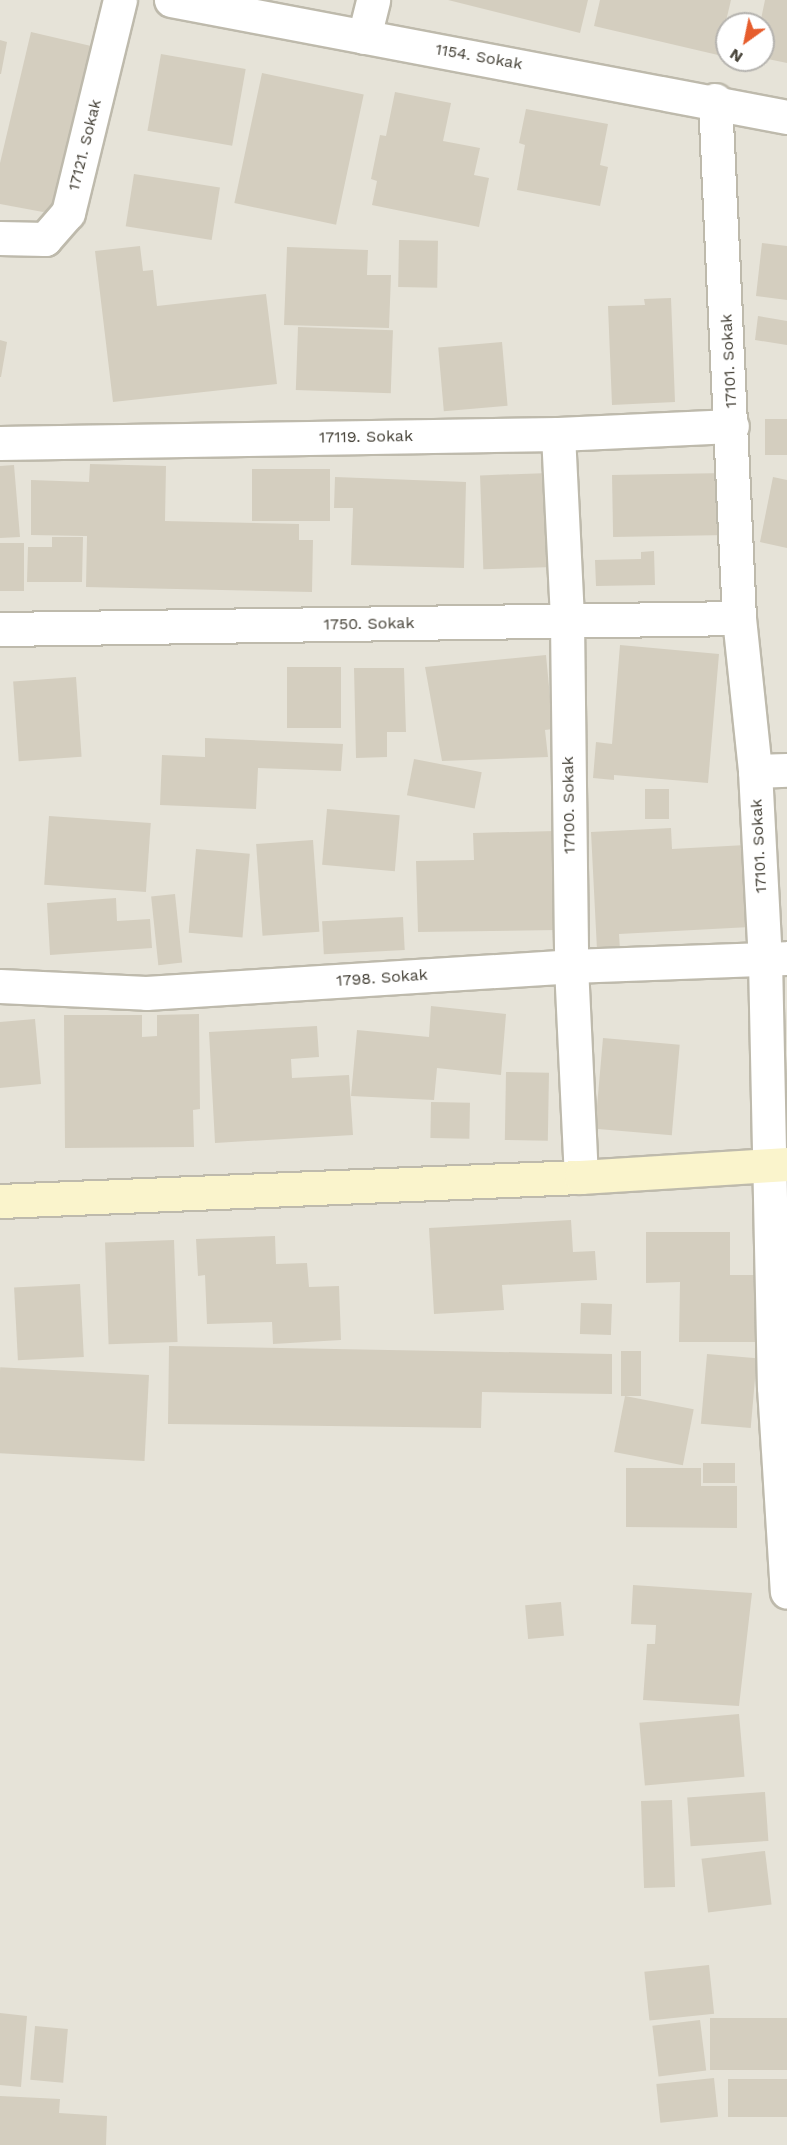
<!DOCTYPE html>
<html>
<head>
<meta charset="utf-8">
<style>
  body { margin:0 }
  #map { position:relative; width:787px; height:2145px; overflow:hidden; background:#f3f1e9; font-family:"Work Sans",sans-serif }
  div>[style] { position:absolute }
  .residential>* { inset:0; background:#e6e3d8 }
  .building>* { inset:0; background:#d4cebf; transform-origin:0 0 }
  .roads { filter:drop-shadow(2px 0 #bebaac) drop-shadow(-2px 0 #bebaac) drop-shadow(0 2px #bebaac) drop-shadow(0 -2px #bebaac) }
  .street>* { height:33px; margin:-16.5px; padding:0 16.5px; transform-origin:16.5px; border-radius:16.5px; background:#fff }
  .secondary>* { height:33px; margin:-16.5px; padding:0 16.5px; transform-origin:16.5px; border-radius:16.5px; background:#faf4cc }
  span { translate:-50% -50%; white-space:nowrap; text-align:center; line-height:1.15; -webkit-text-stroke:5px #fff; paint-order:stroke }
  .street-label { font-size:16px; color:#464238 }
  .north { position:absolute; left:715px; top:12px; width:60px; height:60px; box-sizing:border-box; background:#fff; border:2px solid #b5b3af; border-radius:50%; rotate:213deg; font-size:16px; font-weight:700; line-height:24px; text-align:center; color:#464238 }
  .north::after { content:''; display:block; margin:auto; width:21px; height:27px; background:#e65d2d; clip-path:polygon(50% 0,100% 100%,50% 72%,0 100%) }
</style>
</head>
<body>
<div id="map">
  <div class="residential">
    <div style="clip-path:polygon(evenodd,0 0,787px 0,787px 2145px,0 2145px,0 0,727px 24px,763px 24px,763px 60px,727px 60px,727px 24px)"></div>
  </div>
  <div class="building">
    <div style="clip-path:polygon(448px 0,588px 0,580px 33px)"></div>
    <div style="clip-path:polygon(600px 0,731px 0,718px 55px,594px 26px)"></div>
    <div style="clip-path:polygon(765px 0,787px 0,787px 63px,763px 58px,763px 24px,760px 24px)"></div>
    <div style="clip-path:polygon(31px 32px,104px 49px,65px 203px,43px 212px,0 204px,0 163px)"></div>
    <div style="clip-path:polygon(0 40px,7px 42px,1px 74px,0 74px)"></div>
    <div style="left:161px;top:54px;width:86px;height:78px;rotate:10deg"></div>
    <div style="left:262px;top:73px;width:104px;height:133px;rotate:12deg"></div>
    <div style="clip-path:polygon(395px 92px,451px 103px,443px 141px,480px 148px,474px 175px,489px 178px,479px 227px,372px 205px,377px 181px,371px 179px,380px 135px,386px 136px)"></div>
    <div style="clip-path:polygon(526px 109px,608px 124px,600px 165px,608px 167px,600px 206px,517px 190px,525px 145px,519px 143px)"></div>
    <div style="left:134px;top:174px;width:87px;height:53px;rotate:9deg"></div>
    <div style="left:399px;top:240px;width:39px;height:47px;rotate:1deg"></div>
    <div style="clip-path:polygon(762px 243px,787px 246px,787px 300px,756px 296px)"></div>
    <div style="clip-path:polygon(140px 246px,143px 271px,153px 270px,157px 306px,266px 294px,277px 384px,113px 402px,95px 251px)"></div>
    <div style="clip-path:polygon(287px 247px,368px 250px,367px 275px,391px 275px,389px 328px,284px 325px)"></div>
    <div style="clip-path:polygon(671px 298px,675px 402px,612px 405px,608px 306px,645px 305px,644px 299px)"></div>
    <div style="clip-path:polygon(758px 316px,787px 321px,787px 345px,755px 340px)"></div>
    <div style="left:298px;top:327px;width:95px;height:63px;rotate:2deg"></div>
    <div style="clip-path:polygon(0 340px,7px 342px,1px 377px,0 377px)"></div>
    <div style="left:502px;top:342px;width:64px;height:64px;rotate:85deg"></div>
    <div style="left:765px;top:419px;width:22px;height:36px"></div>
    <div style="clip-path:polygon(90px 464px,166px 466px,165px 521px,299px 524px,299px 540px,313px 540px,312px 592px,86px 587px,87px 536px,31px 535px,31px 480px,89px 482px)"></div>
    <div style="clip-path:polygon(14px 465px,20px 537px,0 538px,0 466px)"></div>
    <div style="left:330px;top:469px;width:52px;height:78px;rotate:90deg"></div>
    <div style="left:549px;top:473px;width:94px;height:69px;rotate:88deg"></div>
    <div style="left:726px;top:473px;width:62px;height:114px;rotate:89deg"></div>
    <div style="clip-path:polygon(335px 477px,466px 482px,464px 568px,351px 565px,353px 508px,334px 508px)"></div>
    <div style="clip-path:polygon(773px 477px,787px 480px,787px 548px,760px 542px)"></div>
    <div style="clip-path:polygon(52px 537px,83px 537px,82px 582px,27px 582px,28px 547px,52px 547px)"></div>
    <div style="left:0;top:543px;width:24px;height:48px"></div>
    <div style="clip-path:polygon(654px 551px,655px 585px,596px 586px,595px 560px,641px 559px,641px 552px)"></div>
    <div style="clip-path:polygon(620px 645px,719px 654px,708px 783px,614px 775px,614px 780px,593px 778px,596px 742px,612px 744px)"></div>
    <div style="clip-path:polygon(546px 655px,553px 729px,545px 730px,548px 757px,442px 761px,425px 667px)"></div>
    <div style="left:287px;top:667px;width:54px;height:61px"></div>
    <div style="clip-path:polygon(354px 668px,404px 668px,406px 732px,387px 732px,387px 757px,356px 758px)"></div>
    <div style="left:76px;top:677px;width:80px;height:63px;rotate:86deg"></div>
    <div style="clip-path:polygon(205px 738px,343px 744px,341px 771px,258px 768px,256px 809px,160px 805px,162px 755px,205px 757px)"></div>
    <div style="left:414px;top:759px;width:69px;height:37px;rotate:11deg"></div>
    <div style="left:645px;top:789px;width:24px;height:30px"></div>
    <div style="left:327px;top:809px;width:73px;height:56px;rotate:5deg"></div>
    <div style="left:49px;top:816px;width:102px;height:69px;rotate:4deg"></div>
    <div style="clip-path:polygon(671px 828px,672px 849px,746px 845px,750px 927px,619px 934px,620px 950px,597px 950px,591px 832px)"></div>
    <div style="clip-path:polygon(555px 831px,557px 930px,418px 932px,416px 861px,474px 860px,473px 833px)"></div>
    <div style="left:313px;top:840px;width:92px;height:57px;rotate:86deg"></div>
    <div style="left:196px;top:849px;width:54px;height:84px;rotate:5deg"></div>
    <div style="left:175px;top:894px;width:69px;height:24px;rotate:84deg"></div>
    <div style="clip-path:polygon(116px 898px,117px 921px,150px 919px,152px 948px,50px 955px,47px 903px)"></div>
    <div style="left:403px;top:917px;width:33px;height:81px;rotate:87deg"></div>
    <div style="clip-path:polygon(431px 1006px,506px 1014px,501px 1075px,437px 1068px,434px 1100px,351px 1096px,357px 1030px,429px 1037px)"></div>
    <div style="clip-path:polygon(199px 1014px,200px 1109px,193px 1110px,194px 1147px,65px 1148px,64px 1015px,142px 1015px,142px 1037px,157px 1036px,157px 1015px)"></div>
    <div style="clip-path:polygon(35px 1019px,41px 1084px,0 1088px,0 1022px)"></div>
    <div style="clip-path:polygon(317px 1026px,319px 1057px,291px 1059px,292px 1078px,349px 1075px,353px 1135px,215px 1143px,209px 1032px)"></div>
    <div style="left:603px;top:1038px;width:77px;height:91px;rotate:5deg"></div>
    <div style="left:506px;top:1072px;width:43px;height:68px;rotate:1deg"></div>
    <div style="left:431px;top:1102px;width:39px;height:36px;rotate:1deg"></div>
    <div style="clip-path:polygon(571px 1220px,573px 1252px,595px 1251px,597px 1280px,502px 1285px,504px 1310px,434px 1314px,429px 1228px)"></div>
    <div style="clip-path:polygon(646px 1232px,730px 1232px,730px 1275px,766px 1275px,766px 1342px,679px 1342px,680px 1282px,646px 1283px)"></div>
    <div style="clip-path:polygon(275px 1236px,276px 1264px,307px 1263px,309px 1287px,339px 1286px,341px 1340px,273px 1344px,272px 1322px,207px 1324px,205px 1275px,198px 1276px,196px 1239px)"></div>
    <div style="left:174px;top:1240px;width:102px;height:69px;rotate:88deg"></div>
    <div style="left:80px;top:1284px;width:73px;height:66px;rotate:87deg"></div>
    <div style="left:581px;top:1303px;width:31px;height:31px;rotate:2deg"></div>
    <div style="clip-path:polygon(169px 1346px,612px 1354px,612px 1394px,482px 1392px,481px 1428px,168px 1424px)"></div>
    <div style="left:621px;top:1351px;width:20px;height:45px"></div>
    <div style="left:707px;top:1354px;width:50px;height:70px;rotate:5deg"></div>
    <div style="left:149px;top:1375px;width:86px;height:149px;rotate:93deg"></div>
    <div style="left:625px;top:1396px;width:70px;height:57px;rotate:11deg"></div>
    <div style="left:735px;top:1463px;width:20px;height:32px;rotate:90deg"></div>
    <div style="clip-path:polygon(626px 1468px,701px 1468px,701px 1486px,737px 1486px,737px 1528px,626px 1527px)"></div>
    <div style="clip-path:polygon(633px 1585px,752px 1593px,739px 1706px,643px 1700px,647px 1644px,655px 1644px,656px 1625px,631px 1624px)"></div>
    <div style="left:561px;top:1602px;width:34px;height:36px;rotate:85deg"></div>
    <div style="left:739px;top:1714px;width:63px;height:100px;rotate:85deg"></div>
    <div style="left:765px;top:1792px;width:49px;height:78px;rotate:86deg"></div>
    <div style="left:672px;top:1800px;width:87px;height:31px;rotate:88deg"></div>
    <div style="left:765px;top:1851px;width:54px;height:64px;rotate:83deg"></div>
    <div style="left:709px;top:1965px;width:49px;height:65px;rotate:84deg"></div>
    <div style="clip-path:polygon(0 2013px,27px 2016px,21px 2087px,0 2085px)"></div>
    <div style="left:787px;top:2018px;width:52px;height:77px;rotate:90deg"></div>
    <div style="left:700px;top:2020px;width:51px;height:48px;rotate:83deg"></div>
    <div style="left:35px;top:2026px;width:33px;height:54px;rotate:5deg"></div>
    <div style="left:714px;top:2078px;width:39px;height:58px;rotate:84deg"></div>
    <div style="left:787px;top:2079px;width:38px;height:59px;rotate:90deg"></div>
    <div style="clip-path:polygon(0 2096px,60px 2099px,59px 2113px,107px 2116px,106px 2145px,0 2145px)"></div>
  </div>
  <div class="roads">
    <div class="street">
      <div style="left:171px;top:0;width:627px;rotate:10.75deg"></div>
      <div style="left:364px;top:37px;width:38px;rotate:-76deg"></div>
      <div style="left:715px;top:100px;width:519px;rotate:87.35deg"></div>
      <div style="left:739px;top:618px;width:154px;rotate:84deg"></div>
      <div style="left:755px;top:771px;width:188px;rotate:87deg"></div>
      <div style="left:765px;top:959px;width:428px;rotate:88.8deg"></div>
      <div style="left:774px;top:1387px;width:205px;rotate:86.4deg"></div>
      <div style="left:0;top:238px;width:45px;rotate:1.3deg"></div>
      <div style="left:45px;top:239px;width:35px;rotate:-49deg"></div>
      <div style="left:68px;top:213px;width:219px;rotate:-76.3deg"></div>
      <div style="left:558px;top:434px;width:187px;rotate:87.2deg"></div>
      <div style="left:567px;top:621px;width:345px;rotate:89.3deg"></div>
      <div style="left:571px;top:966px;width:211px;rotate:87.3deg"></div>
      <div style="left:0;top:443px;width:558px;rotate:-0.92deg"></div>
      <div style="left:558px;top:434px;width:174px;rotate:-2.6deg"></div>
      <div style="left:0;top:629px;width:739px;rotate:-0.85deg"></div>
      <div style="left:755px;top:771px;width:32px;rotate:-2deg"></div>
      <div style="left:0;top:986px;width:146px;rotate:2.7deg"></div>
      <div style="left:146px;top:993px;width:426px;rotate:-3.6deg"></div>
      <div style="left:571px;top:966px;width:215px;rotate:-2.1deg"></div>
    </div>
    <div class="secondary">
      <div style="left:0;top:1201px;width:581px;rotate:-2.37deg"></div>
      <div style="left:581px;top:1177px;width:206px;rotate:-3.6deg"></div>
    </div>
  </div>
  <div class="street-label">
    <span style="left:479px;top:57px;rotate:10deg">1154. Sokak</span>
    <span style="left:85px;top:145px;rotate:-76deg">17121. Sokak</span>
    <span style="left:729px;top:361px;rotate:-93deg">17101. Sokak</span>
    <span style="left:366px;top:437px;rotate:-1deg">17119. Sokak</span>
    <span style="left:369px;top:624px;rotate:-1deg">1750. Sokak</span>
    <span style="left:569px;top:805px;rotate:-91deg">17100. Sokak</span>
    <span style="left:759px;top:846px;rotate:-93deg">17101. Sokak</span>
    <span style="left:382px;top:978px;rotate:-4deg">1798. Sokak</span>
  </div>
  <div class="north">N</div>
</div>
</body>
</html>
